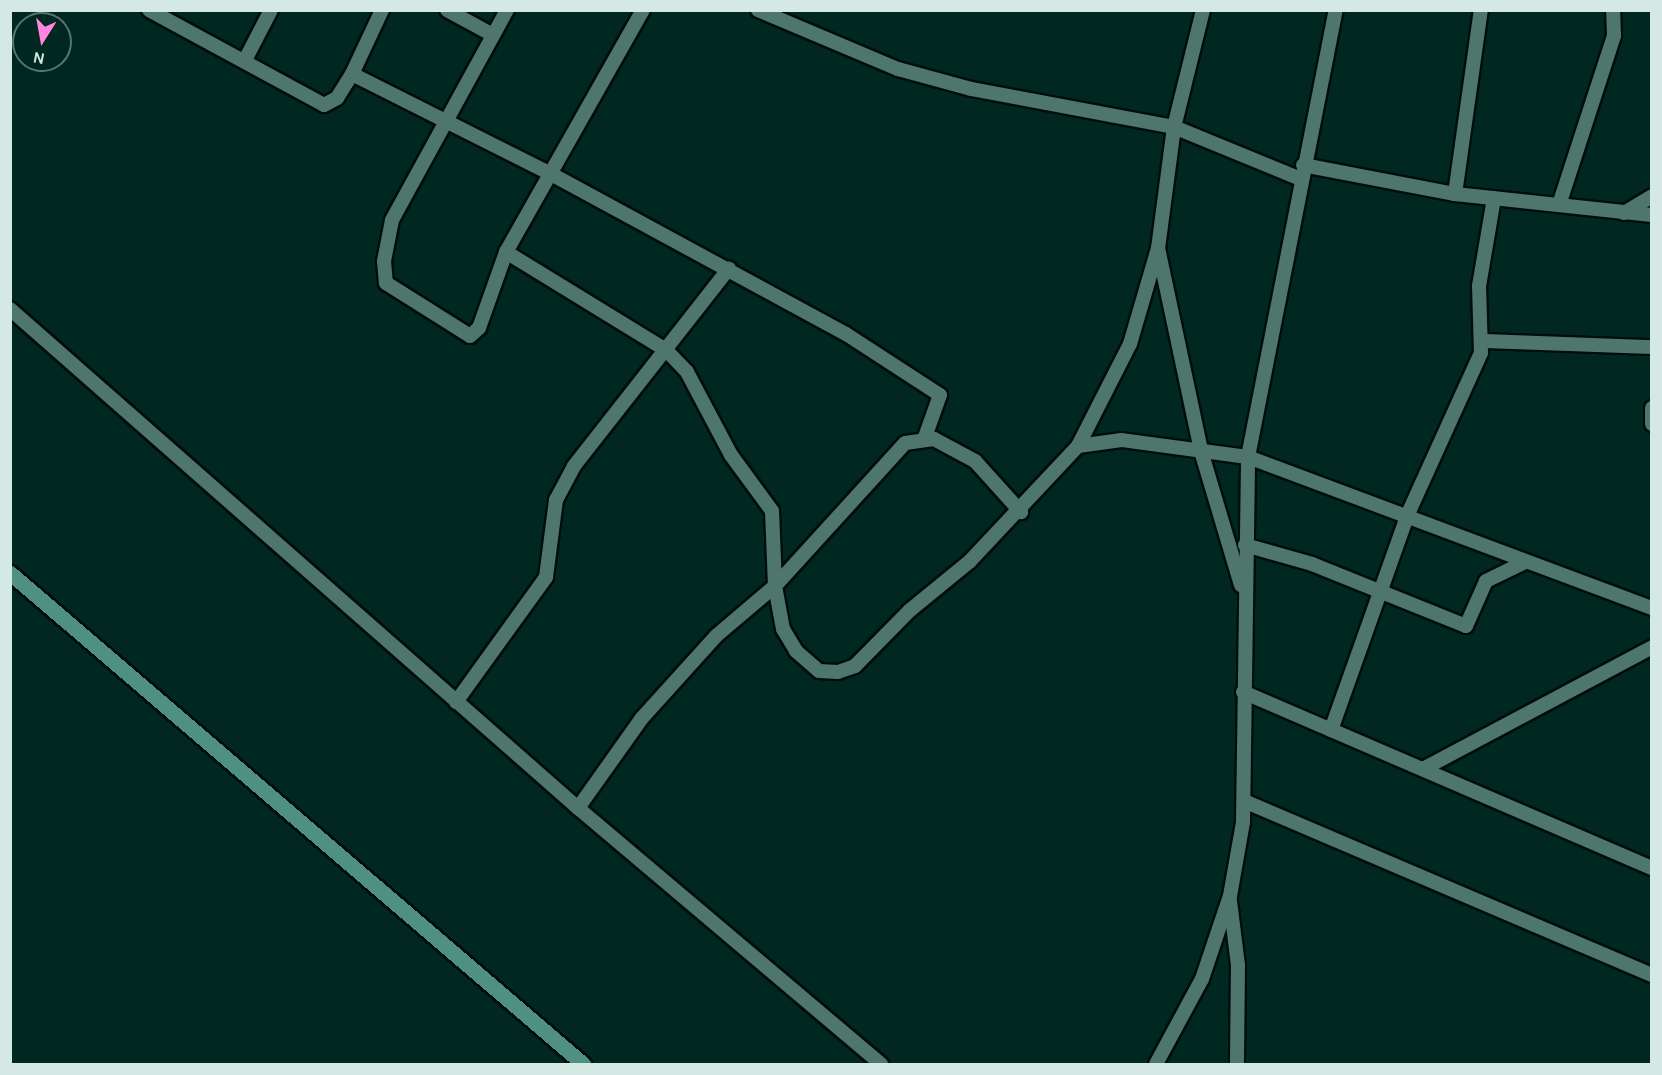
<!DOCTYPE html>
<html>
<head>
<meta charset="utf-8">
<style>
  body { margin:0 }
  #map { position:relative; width:1662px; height:1075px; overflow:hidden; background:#002821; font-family:Karla,sans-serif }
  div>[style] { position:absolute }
  .roads { filter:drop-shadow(2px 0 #000e0b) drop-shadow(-2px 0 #000e0b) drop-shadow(0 2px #000e0b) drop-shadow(0 -2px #000e0b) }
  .street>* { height:14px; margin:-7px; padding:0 7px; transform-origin:7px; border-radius:7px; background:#4e766d }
  .secondary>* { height:15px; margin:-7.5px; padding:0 7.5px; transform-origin:7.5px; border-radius:7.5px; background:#4f9082 }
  span { translate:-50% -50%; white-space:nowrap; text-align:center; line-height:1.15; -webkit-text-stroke:4.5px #002821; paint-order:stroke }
  .frame { position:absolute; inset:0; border:12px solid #d4e9e4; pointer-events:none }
  .north { position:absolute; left:12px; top:12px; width:60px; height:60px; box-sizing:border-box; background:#002821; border:2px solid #55756f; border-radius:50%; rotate:191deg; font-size:16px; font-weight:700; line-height:24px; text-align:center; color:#d4e9e4 }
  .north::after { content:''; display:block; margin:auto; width:21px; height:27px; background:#ff85df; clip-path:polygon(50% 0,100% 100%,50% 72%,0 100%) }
</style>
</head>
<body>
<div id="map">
  <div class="roads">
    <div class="street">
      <div style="left:149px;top:10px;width:199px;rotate:28.5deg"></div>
      <div style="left:324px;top:105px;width:15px;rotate:-28deg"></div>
      <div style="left:337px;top:98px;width:28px;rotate:-58deg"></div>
      <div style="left:352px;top:74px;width:71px;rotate:-64.9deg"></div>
      <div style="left:447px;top:10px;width:52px;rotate:28.5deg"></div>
      <div style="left:507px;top:10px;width:239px;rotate:118.7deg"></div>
      <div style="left:392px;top:220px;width:42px;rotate:101deg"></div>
      <div style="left:384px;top:261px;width:22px;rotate:85deg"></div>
      <div style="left:386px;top:283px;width:99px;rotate:32.2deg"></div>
      <div style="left:470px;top:336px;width:12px;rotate:-42deg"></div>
      <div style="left:479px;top:328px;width:81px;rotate:-70.4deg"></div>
      <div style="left:506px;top:252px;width:278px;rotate:-60.5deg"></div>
      <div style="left:758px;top:10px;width:152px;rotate:22.9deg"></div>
      <div style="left:898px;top:69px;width:76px;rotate:15.3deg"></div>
      <div style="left:971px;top:89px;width:207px;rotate:10.6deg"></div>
      <div style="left:1174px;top:127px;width:137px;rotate:22.3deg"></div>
      <div style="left:1203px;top:10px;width:121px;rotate:103.9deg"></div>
      <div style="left:1174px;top:127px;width:122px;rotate:97.5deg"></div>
      <div style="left:1158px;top:248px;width:208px;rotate:78deg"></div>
      <div style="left:1201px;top:451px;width:140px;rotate:73.4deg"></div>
      <div style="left:245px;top:60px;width:56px;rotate:-62.5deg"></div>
      <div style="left:352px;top:74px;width:225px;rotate:26.7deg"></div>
      <div style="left:553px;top:175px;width:333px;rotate:28.5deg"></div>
      <div style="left:846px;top:334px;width:112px;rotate:33deg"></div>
      <div style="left:940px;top:395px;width:45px;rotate:109.7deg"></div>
      <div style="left:1303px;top:165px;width:155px;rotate:10.8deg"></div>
      <div style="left:1455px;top:194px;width:198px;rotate:6.1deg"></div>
      <div style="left:1455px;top:194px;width:186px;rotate:-82deg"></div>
      <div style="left:1559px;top:205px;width:178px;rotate:-72deg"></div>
      <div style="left:1614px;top:36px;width:26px;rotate:-92deg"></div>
      <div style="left:1624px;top:213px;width:33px;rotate:-31deg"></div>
      <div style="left:506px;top:252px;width:188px;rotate:31.5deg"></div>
      <div style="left:666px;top:350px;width:30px;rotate:46deg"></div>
      <div style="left:687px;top:372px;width:94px;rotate:62.1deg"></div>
      <div style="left:731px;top:455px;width:69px;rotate:53.8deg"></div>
      <div style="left:772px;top:511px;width:75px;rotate:87.7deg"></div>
      <div style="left:775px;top:586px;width:44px;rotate:79.5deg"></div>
      <div style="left:783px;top:629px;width:26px;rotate:59deg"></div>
      <div style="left:796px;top:651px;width:30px;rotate:41deg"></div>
      <div style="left:819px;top:671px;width:19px;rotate:3deg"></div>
      <div style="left:838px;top:672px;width:18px;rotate:-19deg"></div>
      <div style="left:855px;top:666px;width:77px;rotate:-45.5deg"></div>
      <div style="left:909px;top:611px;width:79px;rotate:-39.3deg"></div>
      <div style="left:970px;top:561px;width:158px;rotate:-46.8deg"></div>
      <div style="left:1078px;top:446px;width:114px;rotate:-63deg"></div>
      <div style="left:1130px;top:344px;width:100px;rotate:-73.7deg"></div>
      <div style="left:10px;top:309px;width:756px;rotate:41.3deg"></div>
      <div style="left:578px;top:808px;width:397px;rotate:40.2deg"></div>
      <div style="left:1485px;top:341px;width:167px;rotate:2.1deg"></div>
      <div style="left:1652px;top:408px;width:16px;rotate:90deg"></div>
      <div style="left:1078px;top:446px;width:44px;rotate:-7.8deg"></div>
      <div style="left:1122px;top:440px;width:127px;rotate:7.7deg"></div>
      <div style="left:1248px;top:457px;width:431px;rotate:20.5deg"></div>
      <div style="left:1245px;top:545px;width:70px;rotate:15.8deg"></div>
      <div style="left:1312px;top:564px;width:166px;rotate:21.9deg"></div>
      <div style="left:1466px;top:626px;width:49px;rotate:-66deg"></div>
      <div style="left:1486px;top:581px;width:43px;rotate:-26deg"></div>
      <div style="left:1243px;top:692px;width:445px;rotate:23.3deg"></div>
      <div style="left:456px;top:702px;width:154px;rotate:-54.2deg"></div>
      <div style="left:546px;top:577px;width:78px;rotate:-82.6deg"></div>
      <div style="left:556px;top:500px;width:38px;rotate:-62deg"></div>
      <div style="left:574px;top:466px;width:251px;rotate:-51.9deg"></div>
      <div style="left:1331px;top:730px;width:227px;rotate:-70.4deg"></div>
      <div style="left:1407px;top:516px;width:179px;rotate:-65.6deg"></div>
      <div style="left:1481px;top:353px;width:67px;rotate:-91.7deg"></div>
      <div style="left:1479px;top:286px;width:89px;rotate:-80.3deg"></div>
      <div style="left:1423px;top:769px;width:259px;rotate:-28deg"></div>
      <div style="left:1244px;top:801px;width:444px;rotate:23.1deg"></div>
      <div style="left:578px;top:808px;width:110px;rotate:-54.6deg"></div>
      <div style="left:642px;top:718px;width:110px;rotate:-47.9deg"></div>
      <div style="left:716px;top:636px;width:77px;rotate:-40.3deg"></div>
      <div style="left:775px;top:586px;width:193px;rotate:-47.7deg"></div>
      <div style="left:905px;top:443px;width:29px;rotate:-8deg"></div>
      <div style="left:934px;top:439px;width:47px;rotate:28.2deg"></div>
      <div style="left:975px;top:461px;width:69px;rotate:48deg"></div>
      <div style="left:1230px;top:901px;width:64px;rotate:82.9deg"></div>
      <div style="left:1238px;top:965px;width:99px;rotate:90.6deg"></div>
      <div style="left:1156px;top:1064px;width:97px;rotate:-61.6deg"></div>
      <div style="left:1202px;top:979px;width:88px;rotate:-71.4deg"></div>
      <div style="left:1230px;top:896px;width:75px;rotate:-80deg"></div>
      <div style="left:1243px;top:822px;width:365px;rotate:-89.2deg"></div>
      <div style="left:1248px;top:457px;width:456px;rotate:-78.9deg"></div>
    </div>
    <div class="secondary">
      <div style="left:10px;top:573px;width:755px;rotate:40.59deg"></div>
    </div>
  </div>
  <div class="frame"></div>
  <div class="north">N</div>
</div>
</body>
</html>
